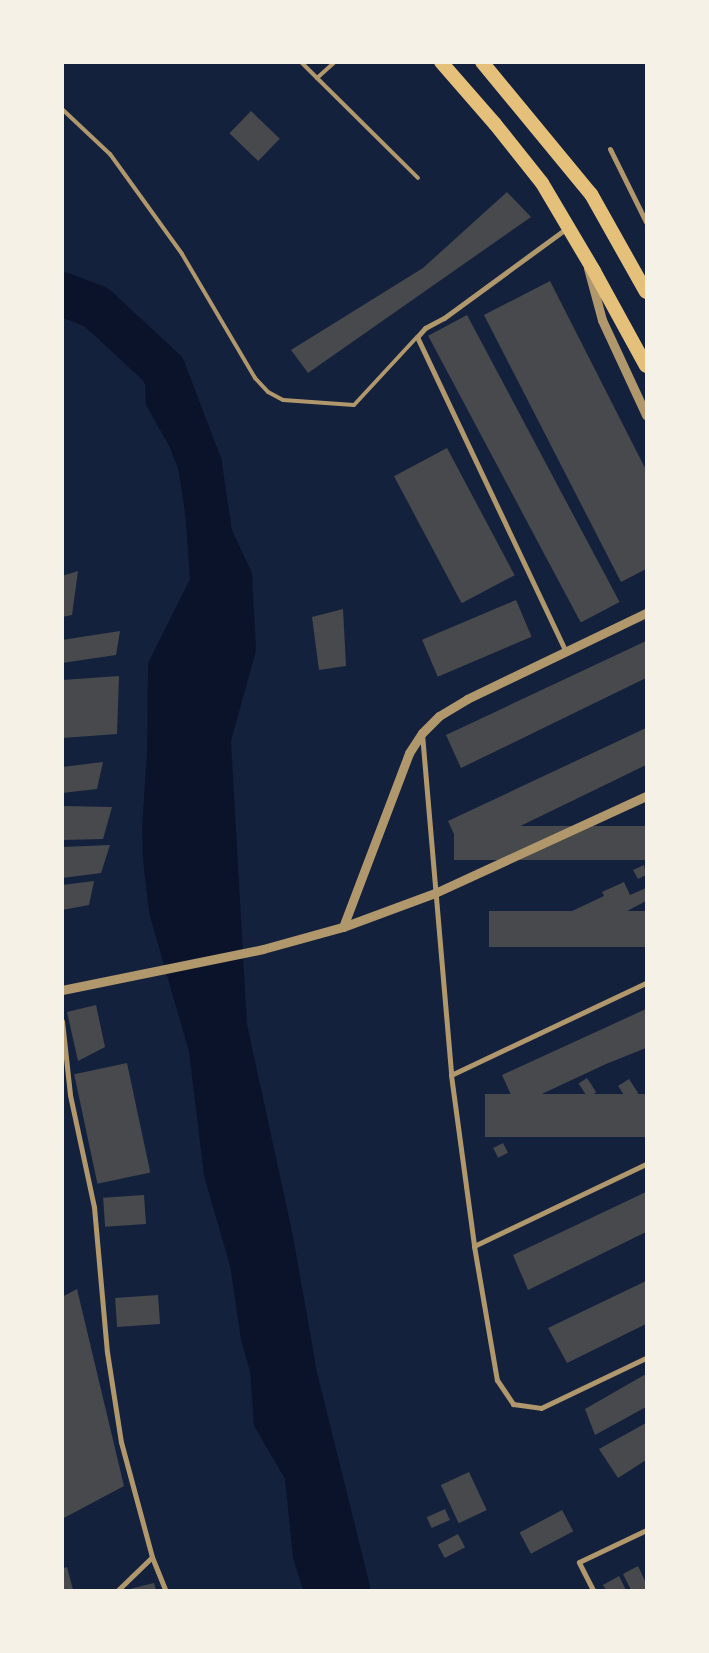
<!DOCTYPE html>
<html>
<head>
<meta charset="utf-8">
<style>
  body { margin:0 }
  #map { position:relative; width:709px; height:1653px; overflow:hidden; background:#14213d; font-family:Helvetica,sans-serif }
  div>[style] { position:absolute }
  .water>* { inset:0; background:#0b132b }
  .river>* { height:44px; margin:-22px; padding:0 22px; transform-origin:22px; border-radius:22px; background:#0b132b }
  .building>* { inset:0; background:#48494c; transform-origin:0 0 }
  .service>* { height:4px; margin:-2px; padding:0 2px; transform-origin:2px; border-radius:2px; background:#b1986c }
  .minor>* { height:5px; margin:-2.5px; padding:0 2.5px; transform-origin:2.5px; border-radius:2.5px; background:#b1986c }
  .tertiary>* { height:9px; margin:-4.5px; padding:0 4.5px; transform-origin:4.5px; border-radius:4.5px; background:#b1986c }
  .trunk>* { height:14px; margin:-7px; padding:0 7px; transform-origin:7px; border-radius:7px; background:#e5c07b }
  span { translate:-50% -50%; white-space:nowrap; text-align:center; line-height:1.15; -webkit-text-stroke:5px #f6f1e7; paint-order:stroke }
  .frame { position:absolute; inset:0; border:64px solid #f6f1e7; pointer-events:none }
</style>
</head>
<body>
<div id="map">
  <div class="water">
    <div style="clip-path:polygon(62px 296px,103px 330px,131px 328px,164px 390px,190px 449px,213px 489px,252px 573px,256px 651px,231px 741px,247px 1024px,293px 1236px,317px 1372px,371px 1590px,303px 1590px,293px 1558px,285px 1479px,254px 1426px,250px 1372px,241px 1340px,230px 1266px,204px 1176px,189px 1052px,149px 913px,143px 860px,142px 826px,147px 752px,148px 663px,190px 579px,182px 469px,146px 405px,145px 384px,128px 355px,85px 323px,63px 314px)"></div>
  </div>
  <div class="river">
    <div style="left:62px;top:294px;width:36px;rotate:21deg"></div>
    <div style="left:96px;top:307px;width:93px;rotate:42.8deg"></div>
    <div style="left:164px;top:370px;width:102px;rotate:69.2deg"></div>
    <div style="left:200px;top:465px;width:61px;rotate:81.5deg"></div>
  </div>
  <div class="building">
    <div style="left:251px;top:111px;width:40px;height:31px;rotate:44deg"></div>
    <div style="clip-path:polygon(507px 192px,531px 217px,308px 373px,291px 350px,423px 268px)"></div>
    <div style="clip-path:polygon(550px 281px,646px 470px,646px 569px,621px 582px,484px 315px)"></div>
    <div style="left:467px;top:315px;width:325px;height:44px;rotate:62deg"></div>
    <div style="left:447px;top:448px;width:144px;height:60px;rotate:62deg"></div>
    <div style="clip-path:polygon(78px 571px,72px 615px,62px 617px,62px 576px)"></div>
    <div style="left:516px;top:600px;width:40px;height:102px;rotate:67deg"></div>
    <div style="clip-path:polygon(343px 609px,346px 666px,319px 670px,312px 617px)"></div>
    <div style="clip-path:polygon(120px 631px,116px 655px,62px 663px,62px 640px)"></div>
    <div style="clip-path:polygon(646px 641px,646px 678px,461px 768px,446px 735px)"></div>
    <div style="clip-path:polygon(119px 676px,117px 734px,62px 738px,62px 680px)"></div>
    <div style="clip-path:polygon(646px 728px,646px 765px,463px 854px,448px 821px)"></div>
    <div style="clip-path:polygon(103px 762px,97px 789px,62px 793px,62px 767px)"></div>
    <div style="clip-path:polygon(62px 806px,112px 807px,103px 839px,62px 840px)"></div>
    <div style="left:646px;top:826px;width:34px;height:192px;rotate:90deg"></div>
    <div style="clip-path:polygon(110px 845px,101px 873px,62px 878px,62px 847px)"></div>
    <div style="clip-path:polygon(644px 865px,646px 875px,638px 879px,633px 870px)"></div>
    <div style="clip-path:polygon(94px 881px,89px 905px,62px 910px,62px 885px)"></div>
    <div style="clip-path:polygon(624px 882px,630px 895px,646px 888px,646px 901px,614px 918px,616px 922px,606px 927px,603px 920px,599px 921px,601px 925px,573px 937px,564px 918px,573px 914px,572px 911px,604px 896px,602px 892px)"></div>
    <div style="left:646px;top:911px;width:36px;height:157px;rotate:90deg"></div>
    <div style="clip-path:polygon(96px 1005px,105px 1047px,78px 1061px,67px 1012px)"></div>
    <div style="clip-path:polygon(646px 1009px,646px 1048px,606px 1064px,516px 1106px,502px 1075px)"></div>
    <div style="left:127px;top:1063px;width:112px;height:54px;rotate:78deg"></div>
    <div style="left:587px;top:1078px;width:17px;height:10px;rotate:57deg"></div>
    <div style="left:629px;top:1079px;width:17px;height:13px;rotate:57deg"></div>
    <div style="left:565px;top:1094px;width:10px;height:10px;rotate:61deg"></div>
    <div style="left:646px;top:1094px;width:43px;height:161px;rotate:90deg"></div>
    <div style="left:564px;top:1112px;width:10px;height:12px;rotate:66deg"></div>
    <div style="clip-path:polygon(543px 1123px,547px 1132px,541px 1136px,536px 1126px)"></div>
    <div style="left:503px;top:1143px;width:11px;height:11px;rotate:63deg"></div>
    <div style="clip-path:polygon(646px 1192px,646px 1232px,528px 1290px,513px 1255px)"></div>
    <div style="left:144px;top:1195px;width:29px;height:41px;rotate:86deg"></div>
    <div style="clip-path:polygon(646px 1281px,646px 1324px,567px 1363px,548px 1328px)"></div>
    <div style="clip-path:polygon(77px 1289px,124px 1486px,62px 1519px,62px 1297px)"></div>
    <div style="left:158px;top:1295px;width:29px;height:43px;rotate:86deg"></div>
    <div style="clip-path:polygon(646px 1374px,646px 1407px,595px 1435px,585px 1409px)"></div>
    <div style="clip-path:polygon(646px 1423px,646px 1460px,618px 1478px,599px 1449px)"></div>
    <div style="left:469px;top:1472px;width:42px;height:31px;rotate:65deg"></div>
    <div style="left:445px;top:1509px;width:12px;height:20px;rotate:66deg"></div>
    <div style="left:562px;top:1510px;width:24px;height:48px;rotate:62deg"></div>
    <div style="left:458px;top:1534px;width:15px;height:23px;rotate:62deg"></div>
    <div style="clip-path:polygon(638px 1566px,646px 1583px,646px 1590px,631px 1590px,623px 1574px)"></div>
    <div style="clip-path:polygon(67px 1567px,73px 1590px,62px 1590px,62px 1569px)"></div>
    <div style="clip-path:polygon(619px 1576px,626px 1590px,606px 1590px,603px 1585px)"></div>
    <div style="clip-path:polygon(154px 1583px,156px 1590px,126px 1590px)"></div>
  </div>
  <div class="service">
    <div style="left:301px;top:62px;width:23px;rotate:45deg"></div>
    <div style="left:317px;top:78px;width:24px;rotate:-42deg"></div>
    <div style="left:317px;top:78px;width:142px;rotate:44.7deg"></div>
    <div style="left:62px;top:109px;width:66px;rotate:43.2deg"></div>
    <div style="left:110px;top:154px;width:123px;rotate:54.2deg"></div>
    <div style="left:182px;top:254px;width:144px;rotate:59.5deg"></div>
    <div style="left:255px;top:378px;width:19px;rotate:47deg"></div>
    <div style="left:268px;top:392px;width:17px;rotate:28deg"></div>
    <div style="left:283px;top:400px;width:71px;rotate:4deg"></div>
    <div style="left:354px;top:405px;width:93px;rotate:-47.2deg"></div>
  </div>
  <div class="minor">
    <div style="left:610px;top:149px;width:81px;rotate:63.7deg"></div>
    <div style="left:566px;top:652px;width:348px;rotate:-115.3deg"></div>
    <div style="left:417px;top:337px;width:12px;rotate:-48deg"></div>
    <div style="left:425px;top:328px;width:21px;rotate:-28deg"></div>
    <div style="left:444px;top:318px;width:152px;rotate:-36.2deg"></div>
    <div style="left:422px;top:734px;width:342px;rotate:85.1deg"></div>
    <div style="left:451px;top:1075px;width:173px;rotate:82.3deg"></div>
    <div style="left:474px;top:1246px;width:136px;rotate:80.3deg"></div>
    <div style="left:497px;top:1380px;width:29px;rotate:56deg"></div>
    <div style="left:513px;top:1404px;width:28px;rotate:8deg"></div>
    <div style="left:541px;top:1408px;width:116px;rotate:-25.5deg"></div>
    <div style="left:62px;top:1021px;width:74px;rotate:83.8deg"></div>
    <div style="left:70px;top:1095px;width:115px;rotate:77.9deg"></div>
    <div style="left:94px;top:1207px;width:146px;rotate:84.9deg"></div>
    <div style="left:107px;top:1352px;width:91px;rotate:81.2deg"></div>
    <div style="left:121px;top:1442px;width:119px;rotate:74.9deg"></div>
    <div style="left:152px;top:1557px;width:35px;rotate:68deg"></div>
    <div style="left:451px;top:1075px;width:216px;rotate:-25.3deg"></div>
    <div style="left:474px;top:1246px;width:191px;rotate:-25.5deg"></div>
    <div style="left:118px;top:1590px;width:47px;rotate:-44.1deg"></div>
    <div style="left:593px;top:1590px;width:31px;rotate:-117deg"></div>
    <div style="left:579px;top:1562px;width:74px;rotate:-25.5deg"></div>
  </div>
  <div class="tertiary">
    <div style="left:588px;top:268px;width:54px;rotate:74.9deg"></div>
    <div style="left:602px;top:320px;width:105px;rotate:65.1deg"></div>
    <div style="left:343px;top:927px;width:186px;rotate:-69.2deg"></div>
    <div style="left:409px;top:753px;width:24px;rotate:-57deg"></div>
    <div style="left:422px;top:733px;width:24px;rotate:-45deg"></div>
    <div style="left:439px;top:716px;width:33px;rotate:-31deg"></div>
    <div style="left:467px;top:699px;width:199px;rotate:-25.7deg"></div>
    <div style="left:62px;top:990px;width:205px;rotate:-11.5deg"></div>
    <div style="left:263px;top:949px;width:83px;rotate:-15.4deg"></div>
    <div style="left:343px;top:927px;width:98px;rotate:-20.3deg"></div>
    <div style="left:435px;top:893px;width:232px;rotate:-24.7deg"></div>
  </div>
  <div class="trunk">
    <div style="left:441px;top:62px;width:82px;rotate:48.9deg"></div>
    <div style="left:495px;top:124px;width:75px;rotate:51.5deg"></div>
    <div style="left:542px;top:183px;width:102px;rotate:59.4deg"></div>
    <div style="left:594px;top:271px;width:108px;rotate:61.3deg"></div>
    <div style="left:482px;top:62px;width:171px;rotate:50.5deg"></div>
    <div style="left:591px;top:194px;width:112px;rotate:60.7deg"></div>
  </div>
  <div class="frame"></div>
</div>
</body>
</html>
